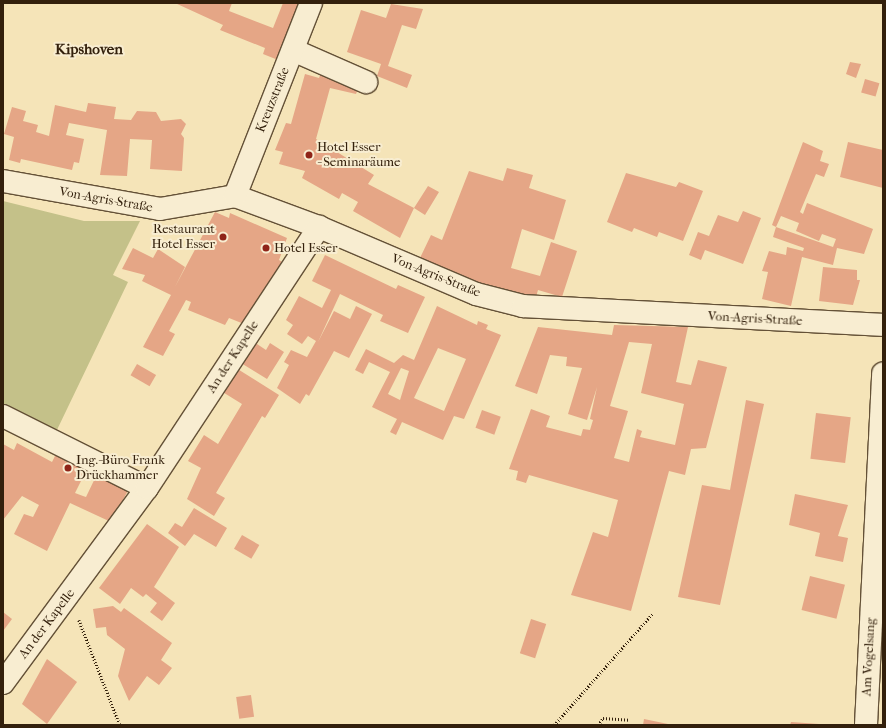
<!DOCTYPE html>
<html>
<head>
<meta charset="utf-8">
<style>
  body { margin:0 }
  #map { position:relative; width:886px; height:728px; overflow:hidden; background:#f5e4b8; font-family:"IM FELL French Canon",serif }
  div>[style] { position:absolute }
  .green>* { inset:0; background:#c4c189 }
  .building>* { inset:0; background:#e5a686; transform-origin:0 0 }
  .path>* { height:2.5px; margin-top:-1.25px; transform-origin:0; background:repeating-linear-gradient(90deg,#33200c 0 1px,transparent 0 3px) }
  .roads { filter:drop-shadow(1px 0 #645137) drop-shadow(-1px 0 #645137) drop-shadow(0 1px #645137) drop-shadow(0 -1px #645137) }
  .minor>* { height:22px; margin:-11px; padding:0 11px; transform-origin:11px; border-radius:11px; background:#f8edd1 }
  .dots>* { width:11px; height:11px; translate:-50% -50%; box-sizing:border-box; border:2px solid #f8edd1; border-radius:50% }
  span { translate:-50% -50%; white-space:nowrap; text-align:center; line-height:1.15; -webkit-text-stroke:4px #f8edd1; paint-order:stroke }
  .street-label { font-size:13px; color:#33200c }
  .poi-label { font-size:13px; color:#33200c }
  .left { translate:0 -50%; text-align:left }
  .right { translate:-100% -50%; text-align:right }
  .quarter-label { font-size:15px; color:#33200c; font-weight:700 }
  .frame { position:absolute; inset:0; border:4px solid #33200c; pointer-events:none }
</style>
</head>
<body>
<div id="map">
  <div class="green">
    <div style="clip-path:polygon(3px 201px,84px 221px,140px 221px,113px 275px,128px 282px,55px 434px,3px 411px)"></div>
  </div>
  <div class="building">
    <div style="clip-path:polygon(175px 3px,232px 3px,229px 11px,273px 28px,283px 3px,299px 3px,278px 60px,263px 54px,265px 48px,220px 30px,223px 25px)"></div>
    <div style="clip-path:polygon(391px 4px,423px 9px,416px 29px,402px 25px,388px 66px,412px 75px,407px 88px,377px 76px,381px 64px,347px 52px,361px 10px,386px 18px)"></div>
    <div style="clip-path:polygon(850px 62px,861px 64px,856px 78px,846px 74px)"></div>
    <div style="clip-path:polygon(323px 67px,361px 81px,356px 94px,330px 88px,316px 139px,374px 175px,368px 184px,414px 208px,428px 186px,439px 192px,425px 215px,414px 208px,400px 238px,353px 211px,358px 202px,342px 193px,339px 199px,302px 178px,305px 171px,279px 164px,283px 152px,275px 150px,286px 123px,291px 124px,305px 74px,319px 78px)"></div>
    <div style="left:865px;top:79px;width:15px;height:14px;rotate:16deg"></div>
    <div style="clip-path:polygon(88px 103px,116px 107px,114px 119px,131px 120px,137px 111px,156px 112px,161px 121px,181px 119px,186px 124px,181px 134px,184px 138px,182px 171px,150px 169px,152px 140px,130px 139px,127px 176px,100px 175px,107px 130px,69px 123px,66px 135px,84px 139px,79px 163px,74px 162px,72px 170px,21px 159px,20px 163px,9px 160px,14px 137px,4px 134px,12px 107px,26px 111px,23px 121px,38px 125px,36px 132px,49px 136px,55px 105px,86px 112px)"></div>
    <div style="clip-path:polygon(803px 142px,823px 151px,820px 161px,829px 164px,824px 177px,816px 174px,800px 212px,803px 214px,807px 203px,873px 229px,864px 254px,837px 248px,833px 265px,802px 257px,791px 306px,762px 299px,768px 272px,762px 271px,769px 251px,786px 255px,787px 247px,803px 251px,804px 248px,773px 237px,776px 227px,833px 247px,836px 239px,822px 234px,819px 241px,796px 231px,799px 223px,781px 216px,776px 227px,772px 225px)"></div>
    <div style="clip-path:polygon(848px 142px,883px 150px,883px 188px,840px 177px)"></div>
    <div style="clip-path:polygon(507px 168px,533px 175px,529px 188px,566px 200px,554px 240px,522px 229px,511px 268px,540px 276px,551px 242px,577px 251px,562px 297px,538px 290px,536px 297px,474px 282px,420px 258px,431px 235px,442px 240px,469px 171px,503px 181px)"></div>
    <div style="clip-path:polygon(626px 173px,676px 187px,679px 182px,703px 191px,683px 241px,659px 232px,657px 237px,634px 228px,632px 232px,607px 222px)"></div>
    <div style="clip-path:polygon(743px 211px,761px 218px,743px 264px,705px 250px,701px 260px,689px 255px,698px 232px,709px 236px,718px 215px,738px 222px)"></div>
    <div style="clip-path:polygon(215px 212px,229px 218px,230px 213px,287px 238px,279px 260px,284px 263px,244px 324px,229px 318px,225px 325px,188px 310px,191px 302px,186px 300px,169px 331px,175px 334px,163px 356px,143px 347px,171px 295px,142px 281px,145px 275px,122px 269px,133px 248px,153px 258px,158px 249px,185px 267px,175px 287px)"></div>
    <div style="clip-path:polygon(325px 255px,396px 289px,398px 285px,425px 297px,408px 333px,380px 321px,383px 315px,340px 294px,318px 342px,334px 311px,350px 319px,356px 306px,372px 314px,349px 358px,334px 351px,309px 396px,306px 394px,300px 404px,277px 388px,289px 365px,284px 362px,291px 350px,307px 357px,316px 341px,308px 336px,302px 344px,287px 334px,293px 325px,286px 320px,299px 296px,322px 308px,331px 290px,312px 281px)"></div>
    <div style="clip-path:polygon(823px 267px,857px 270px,857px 280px,860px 280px,853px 305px,819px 301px)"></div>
    <div style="clip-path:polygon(evenodd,437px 306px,477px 325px,478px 321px,488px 325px,486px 329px,501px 335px,464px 419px,454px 416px,443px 440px,402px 422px,396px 435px,390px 432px,397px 419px,372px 407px,390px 372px,369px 362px,363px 374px,355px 370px,366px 349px,394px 363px,403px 355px,414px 360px,437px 306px,438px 348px,466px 359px,444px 411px,414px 398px,438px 348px,437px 306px,401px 368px,409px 371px,400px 400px,388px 394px,401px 368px)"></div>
    <div style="clip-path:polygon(evenodd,614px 325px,688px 327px,676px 382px,691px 385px,698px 360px,727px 367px,706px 448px,691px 449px,685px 475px,669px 471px,631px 611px,571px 595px,593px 532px,608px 537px,618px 500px,529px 475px,526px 483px,516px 480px,518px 471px,509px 469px,531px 409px,550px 416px,546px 427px,581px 436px,583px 429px,590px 430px,593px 420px,590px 419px,597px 387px,587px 420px,568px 414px,582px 368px,566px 366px,567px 357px,550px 355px,537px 394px,515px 386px,538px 327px,612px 335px,614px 325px,629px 342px,652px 344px,641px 393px,684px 404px,675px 445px,640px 437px,642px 431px,637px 429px,629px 462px,614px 458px,628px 411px,610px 406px,629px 342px)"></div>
    <div style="clip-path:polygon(254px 342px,266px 350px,270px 343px,284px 352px,267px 379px,241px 363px)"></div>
    <div style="left:137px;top:364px;width:22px;height:13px;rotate:30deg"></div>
    <div style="clip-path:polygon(236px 368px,279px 395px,265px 418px,262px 416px,216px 493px,225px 498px,214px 516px,187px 499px,201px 468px,188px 461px,204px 435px,218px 444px,242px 404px,221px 391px)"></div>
    <div style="clip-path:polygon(746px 400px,764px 404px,720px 605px,678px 597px,702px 485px,730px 490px)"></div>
    <div style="left:482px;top:410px;width:20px;height:19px;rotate:20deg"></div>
    <div style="left:816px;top:413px;width:35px;height:46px;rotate:7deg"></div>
    <div style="clip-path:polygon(17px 443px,52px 462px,58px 450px,89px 465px,75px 493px,83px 496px,86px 497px,99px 470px,131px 485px,111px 522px,70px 503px,47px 551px,14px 534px,24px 514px,33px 517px,39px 505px,22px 496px,3px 520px,3px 444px,14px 450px)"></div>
    <div style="clip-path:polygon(795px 494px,848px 505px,838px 536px,848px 538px,843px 562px,815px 556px,820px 533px,789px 525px)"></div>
    <div style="clip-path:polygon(194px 508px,227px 528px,216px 547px,194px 534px,185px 546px,168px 533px,175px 523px,182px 527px)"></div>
    <div style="clip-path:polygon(147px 524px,179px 547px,154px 587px,175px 603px,162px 621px,150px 612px,157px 603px,146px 594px,143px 597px,131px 588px,120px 604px,99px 588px)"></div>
    <div style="left:242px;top:535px;width:20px;height:16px;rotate:30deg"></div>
    <div style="left:810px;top:576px;width:36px;height:35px;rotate:14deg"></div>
    <div style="clip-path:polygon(113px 606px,121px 612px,124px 608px,172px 643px,161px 660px,172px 668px,159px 685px,147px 676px,129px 701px,118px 676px,125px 649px,107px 635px,106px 627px,96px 628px,93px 609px)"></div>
    <div style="clip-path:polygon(3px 612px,12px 619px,3px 631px)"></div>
    <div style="left:531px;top:619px;width:16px;height:36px;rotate:18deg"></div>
    <div style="clip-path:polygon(47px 659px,77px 682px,47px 724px,22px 704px)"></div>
    <div style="left:251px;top:695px;width:22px;height:15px;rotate:82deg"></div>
    <div style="clip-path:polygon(644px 719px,668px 724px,668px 725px,643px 725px)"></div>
    <div style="clip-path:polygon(791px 722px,819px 724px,819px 725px,790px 725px)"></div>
  </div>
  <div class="path">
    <div style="left:79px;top:620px;width:113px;rotate:68.7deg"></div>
    <div style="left:554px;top:725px;width:149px;rotate:-48.5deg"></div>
    <div style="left:598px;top:725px;width:9px;rotate:-54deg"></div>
    <div style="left:603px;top:718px;width:26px;rotate:4deg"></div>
  </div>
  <div class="roads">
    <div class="minor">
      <div style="left:293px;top:50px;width:80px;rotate:23.7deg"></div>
      <div style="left:3px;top:181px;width:159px;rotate:10.1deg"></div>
      <div style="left:160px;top:209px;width:76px;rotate:-9.8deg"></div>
      <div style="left:235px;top:196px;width:90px;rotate:20.3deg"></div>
      <div style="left:319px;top:227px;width:171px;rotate:23.1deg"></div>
      <div style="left:476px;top:294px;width:49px;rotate:14.3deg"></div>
      <div style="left:523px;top:306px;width:361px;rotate:3deg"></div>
      <div style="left:235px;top:196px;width:207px;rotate:-68.5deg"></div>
      <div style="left:3px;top:416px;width:161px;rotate:26.6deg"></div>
      <div style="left:3px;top:683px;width:242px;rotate:-53.6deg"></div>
      <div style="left:147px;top:488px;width:313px;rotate:-56.6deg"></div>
      <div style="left:866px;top:725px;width:352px;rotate:-87.2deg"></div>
    </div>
  </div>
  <div class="dots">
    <div style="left:309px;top:155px;background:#8f2418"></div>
    <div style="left:223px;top:237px;background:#8f2418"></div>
    <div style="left:266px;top:248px;background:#8f2418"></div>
    <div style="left:68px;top:468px;background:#8f2418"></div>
  </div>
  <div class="street-label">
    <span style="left:273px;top:100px;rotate:-68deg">Kreuzstraße</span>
    <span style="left:106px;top:200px;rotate:10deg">Von-Agris-Straße</span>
    <span style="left:436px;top:276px;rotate:22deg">Von-Agris-Straße</span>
    <span style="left:755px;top:319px;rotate:3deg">Von-Agris-Straße</span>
    <span style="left:233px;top:357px;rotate:-57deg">An der Kapelle</span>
    <span style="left:47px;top:624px;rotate:-53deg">An der Kapelle</span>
    <span style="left:869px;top:657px;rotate:-87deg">Am Vogelsang</span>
  </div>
  <div class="poi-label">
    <span class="left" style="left:317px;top:155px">Hotel Esser<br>- Seminaräume</span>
    <span class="right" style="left:215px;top:237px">Restaurant<br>Hotel Esser</span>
    <span class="left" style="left:274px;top:248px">Hotel Esser</span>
    <span class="left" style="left:76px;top:468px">Ing.-Büro Frank<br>Drückhammer</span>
  </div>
  <div class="quarter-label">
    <span style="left:89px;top:50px">Kipshoven</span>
  </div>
  <div class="frame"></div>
</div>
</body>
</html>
